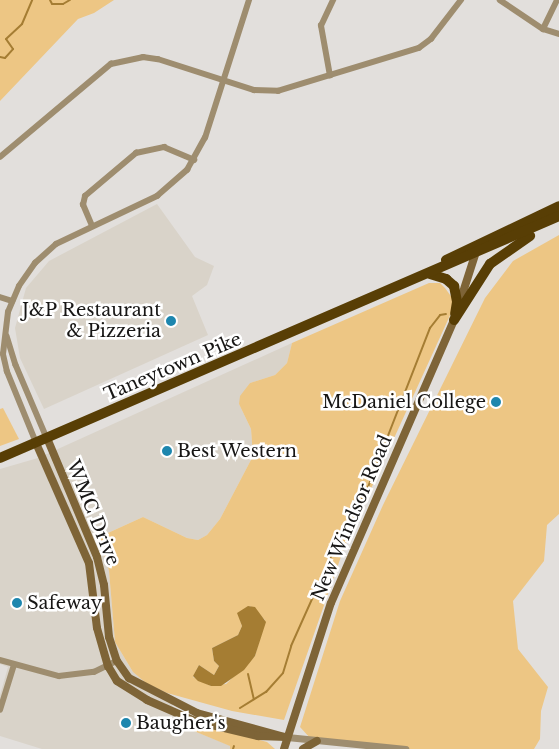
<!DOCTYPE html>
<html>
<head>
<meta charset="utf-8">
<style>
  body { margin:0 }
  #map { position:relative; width:559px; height:749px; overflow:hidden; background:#e2dfdc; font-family:"Libre Baskerville",serif }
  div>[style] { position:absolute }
  .built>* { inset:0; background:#d9d3c9 }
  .green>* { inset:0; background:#edc684 }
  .water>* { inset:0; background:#a57d33 }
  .stream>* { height:2px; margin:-1px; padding:0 1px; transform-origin:1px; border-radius:1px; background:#a57d33 }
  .minor>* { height:5.5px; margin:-2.75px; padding:0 2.75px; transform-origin:2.75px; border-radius:2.75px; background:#9e8d6f }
  .tertiary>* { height:7px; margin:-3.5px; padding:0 3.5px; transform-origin:3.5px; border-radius:3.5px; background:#9e8d6f }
  .secondary>* { height:8px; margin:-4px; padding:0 4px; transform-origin:4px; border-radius:4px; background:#7e6437 }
  .trunk>* { height:10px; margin:-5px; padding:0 5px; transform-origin:5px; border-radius:5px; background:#583e05 }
  .dots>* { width:14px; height:14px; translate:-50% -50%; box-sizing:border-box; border:2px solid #fff; border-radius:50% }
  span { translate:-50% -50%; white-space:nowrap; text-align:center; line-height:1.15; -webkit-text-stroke:5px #fff; paint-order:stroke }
  .poi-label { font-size:18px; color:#171615 }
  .right { translate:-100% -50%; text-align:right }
  .left { translate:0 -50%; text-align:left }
  .street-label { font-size:18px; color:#171615 }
</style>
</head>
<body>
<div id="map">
  <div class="built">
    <div style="clip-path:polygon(157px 204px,195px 257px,214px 266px,207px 285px,192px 296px,208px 335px,44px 409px,20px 358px,15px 328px,26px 288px,49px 261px)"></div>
    <div style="clip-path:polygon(292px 343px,287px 363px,275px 375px,250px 383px,239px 404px,251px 429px,253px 456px,220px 519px,207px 535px,198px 540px,187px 538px,143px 517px,99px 537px,109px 571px,115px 642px,133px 672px,146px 683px,167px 693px,178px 718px,177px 724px,231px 746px,230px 749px,42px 749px,0 736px,0 695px,8px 667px,0 664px,0 469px,38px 458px)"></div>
  </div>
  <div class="green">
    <div style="clip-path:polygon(0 0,114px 0,94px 13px,78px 19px,0 101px)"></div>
    <div style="clip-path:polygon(559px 235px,559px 514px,547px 525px,544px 561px,513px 601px,518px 649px,548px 687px,541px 711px,540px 739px,534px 749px,405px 749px,310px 738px,300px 727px,340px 601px,383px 505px,485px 298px,513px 261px)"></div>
    <div style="clip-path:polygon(evenodd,429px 283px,440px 283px,445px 288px,453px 299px,452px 311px,344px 548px,284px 720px,232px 711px,167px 693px,146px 683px,133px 672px,115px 642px,109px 571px,99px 537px,143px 517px,187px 538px,198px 540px,207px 535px,220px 519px,253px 456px,251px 429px,239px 404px,240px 396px,250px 383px,275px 375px,287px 363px,292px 343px,429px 283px,250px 606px,265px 620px,255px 656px,226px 684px,211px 686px,193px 677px,199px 665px,214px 675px,219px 666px,214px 661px,212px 648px,238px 635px,242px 626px,238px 613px,250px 606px)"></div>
    <div style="clip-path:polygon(3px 408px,19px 439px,0 446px,0 409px)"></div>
    <div style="clip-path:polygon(178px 718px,267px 742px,275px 749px,230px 749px,230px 746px,177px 724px)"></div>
  </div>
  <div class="water">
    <div style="clip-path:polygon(248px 606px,255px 607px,266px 622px,255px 656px,244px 670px,221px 686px,211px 686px,198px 681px,193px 676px,199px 665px,214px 675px,219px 666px,214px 661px,212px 648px,238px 635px,242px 626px,237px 613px)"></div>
  </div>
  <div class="stream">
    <div style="left:50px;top:0;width:4px;rotate:63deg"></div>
    <div style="left:52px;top:4px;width:11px"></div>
    <div style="left:63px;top:4px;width:8px;rotate:-30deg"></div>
    <div style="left:0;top:57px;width:5px;rotate:11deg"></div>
    <div style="left:5px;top:58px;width:12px;rotate:-48deg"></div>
    <div style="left:13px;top:49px;width:12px;rotate:-125deg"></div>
    <div style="left:6px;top:39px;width:22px;rotate:-43deg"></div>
    <div style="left:22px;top:24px;width:26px;rotate:-67deg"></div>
    <div style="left:248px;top:674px;width:26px;rotate:77deg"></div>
    <div style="left:240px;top:708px;width:31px;rotate:-32deg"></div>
    <div style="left:266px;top:692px;width:25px;rotate:-48deg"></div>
    <div style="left:283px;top:673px;width:28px;rotate:-73deg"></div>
    <div style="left:291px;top:646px;width:113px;rotate:-65.9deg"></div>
    <div style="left:337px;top:543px;width:64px;rotate:-61deg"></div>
    <div style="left:368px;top:487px;width:171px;rotate:-68.7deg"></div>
    <div style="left:430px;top:328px;width:16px;rotate:-52deg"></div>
    <div style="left:440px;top:315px;width:6px;rotate:-9deg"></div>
    <div style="left:233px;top:749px;width:3px;rotate:-72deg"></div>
  </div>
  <div class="minor">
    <div style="left:500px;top:0;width:52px;rotate:34deg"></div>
    <div style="left:543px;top:29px;width:17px;rotate:17deg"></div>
    <div style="left:543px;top:29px;width:32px;rotate:-64deg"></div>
    <div style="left:330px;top:76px;width:51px;rotate:-100.2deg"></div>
    <div style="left:321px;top:26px;width:29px;rotate:-65deg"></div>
    <div style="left:0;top:157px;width:145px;rotate:-40deg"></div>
    <div style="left:111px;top:64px;width:33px;rotate:-12deg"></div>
    <div style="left:143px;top:57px;width:15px;rotate:8deg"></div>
    <div style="left:158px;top:59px;width:101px;rotate:17.9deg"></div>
    <div style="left:254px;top:90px;width:24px;rotate:2deg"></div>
    <div style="left:278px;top:91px;width:147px;rotate:-17deg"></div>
    <div style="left:419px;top:48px;width:15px;rotate:-37deg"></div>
    <div style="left:431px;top:39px;width:49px;rotate:-52.4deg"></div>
    <div style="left:92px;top:226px;width:23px;rotate:-113deg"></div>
    <div style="left:83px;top:205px;width:9px;rotate:-77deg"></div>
    <div style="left:85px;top:196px;width:67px;rotate:-40.1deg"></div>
    <div style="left:136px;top:153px;width:29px;rotate:-12deg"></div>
    <div style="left:164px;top:147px;width:33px;rotate:23deg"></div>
    <div style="left:0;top:297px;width:13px;rotate:18deg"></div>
    <div style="left:7px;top:336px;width:30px;rotate:73deg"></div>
    <div style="left:16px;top:365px;width:79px;rotate:67deg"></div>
    <div style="left:36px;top:443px;width:77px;rotate:-112.2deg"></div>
    <div style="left:7px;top:372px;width:18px;rotate:-103deg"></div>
    <div style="left:3px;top:354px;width:42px;rotate:-83.2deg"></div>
    <div style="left:8px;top:312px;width:28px;rotate:-67deg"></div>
    <div style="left:19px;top:286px;width:28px;rotate:-55deg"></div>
    <div style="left:35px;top:263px;width:28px;rotate:-42deg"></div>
    <div style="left:56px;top:244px;width:112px;rotate:-25.4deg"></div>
    <div style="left:157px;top:196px;width:40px;rotate:-41deg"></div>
    <div style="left:187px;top:170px;width:37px;rotate:-61deg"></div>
    <div style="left:205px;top:138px;width:145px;rotate:-72.3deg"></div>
    <div style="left:0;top:660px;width:61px;rotate:15.2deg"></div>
    <div style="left:59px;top:676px;width:35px;rotate:-7deg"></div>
    <div style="left:94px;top:672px;width:25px;rotate:-26deg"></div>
    <div style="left:0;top:710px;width:47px;rotate:-72.7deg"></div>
  </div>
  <div class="tertiary">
    <div style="left:287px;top:737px;width:119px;rotate:5.8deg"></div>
  </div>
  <div class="secondary">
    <div style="left:47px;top:438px;width:129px;rotate:67.2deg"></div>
    <div style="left:97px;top:557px;width:29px;rotate:76deg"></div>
    <div style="left:104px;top:585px;width:52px;rotate:84.5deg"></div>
    <div style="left:109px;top:637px;width:25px;rotate:72deg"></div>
    <div style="left:117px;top:661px;width:21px;rotate:55deg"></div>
    <div style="left:129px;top:678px;width:76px;rotate:27.2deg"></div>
    <div style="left:197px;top:713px;width:91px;rotate:15.3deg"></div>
    <div style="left:36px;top:443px;width:131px;rotate:66.2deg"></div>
    <div style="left:89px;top:563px;width:65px;rotate:83deg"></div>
    <div style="left:97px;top:628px;width:40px;rotate:74deg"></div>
    <div style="left:108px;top:666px;width:17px;rotate:59deg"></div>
    <div style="left:117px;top:681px;width:36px;rotate:32deg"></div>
    <div style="left:147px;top:700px;width:52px;rotate:23.6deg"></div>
    <div style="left:195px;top:721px;width:65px;rotate:13.4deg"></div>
    <div style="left:258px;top:736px;width:29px;rotate:2deg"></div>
    <div style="left:284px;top:749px;width:153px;rotate:-72.2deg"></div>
    <div style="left:331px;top:603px;width:309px;rotate:-66.5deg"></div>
    <div style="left:454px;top:320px;width:75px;rotate:-72.1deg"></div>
    <div style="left:303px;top:749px;width:16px;rotate:-30deg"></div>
  </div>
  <div class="trunk">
    <div style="left:446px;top:260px;width:125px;rotate:-25.5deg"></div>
    <div style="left:430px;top:274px;width:17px;rotate:17deg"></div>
    <div style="left:446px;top:279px;width:11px;rotate:41deg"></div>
    <div style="left:454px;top:286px;width:16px;rotate:79deg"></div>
    <div style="left:457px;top:302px;width:12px;rotate:99deg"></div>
    <div style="left:454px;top:320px;width:67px;rotate:-57.3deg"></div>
    <div style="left:490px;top:264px;width:49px;rotate:-35deg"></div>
    <div style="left:0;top:458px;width:609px;rotate:-23.41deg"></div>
  </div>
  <div class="dots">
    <div style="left:171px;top:321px;background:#1d86ae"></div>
    <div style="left:496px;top:402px;background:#1d86ae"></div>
    <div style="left:167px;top:451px;background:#1d86ae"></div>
    <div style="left:17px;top:603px;background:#1d86ae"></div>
    <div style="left:126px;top:723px;background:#1d86ae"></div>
  </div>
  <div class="poi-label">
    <span class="right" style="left:161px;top:321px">J&amp;P Restaurant<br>&amp; Pizzeria</span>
    <span class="right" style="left:486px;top:402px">McDaniel College</span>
    <span class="left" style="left:177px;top:451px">Best Western</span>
    <span class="left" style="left:27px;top:603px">Safeway</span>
    <span class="left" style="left:136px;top:723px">Baugher's</span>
  </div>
  <div class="street-label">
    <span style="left:173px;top:367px;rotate:-23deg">Taneytown Pike</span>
    <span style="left:93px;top:513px;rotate:68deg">WMC Drive</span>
    <span style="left:352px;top:518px;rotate:-67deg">New Windsor Road</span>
  </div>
</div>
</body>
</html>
